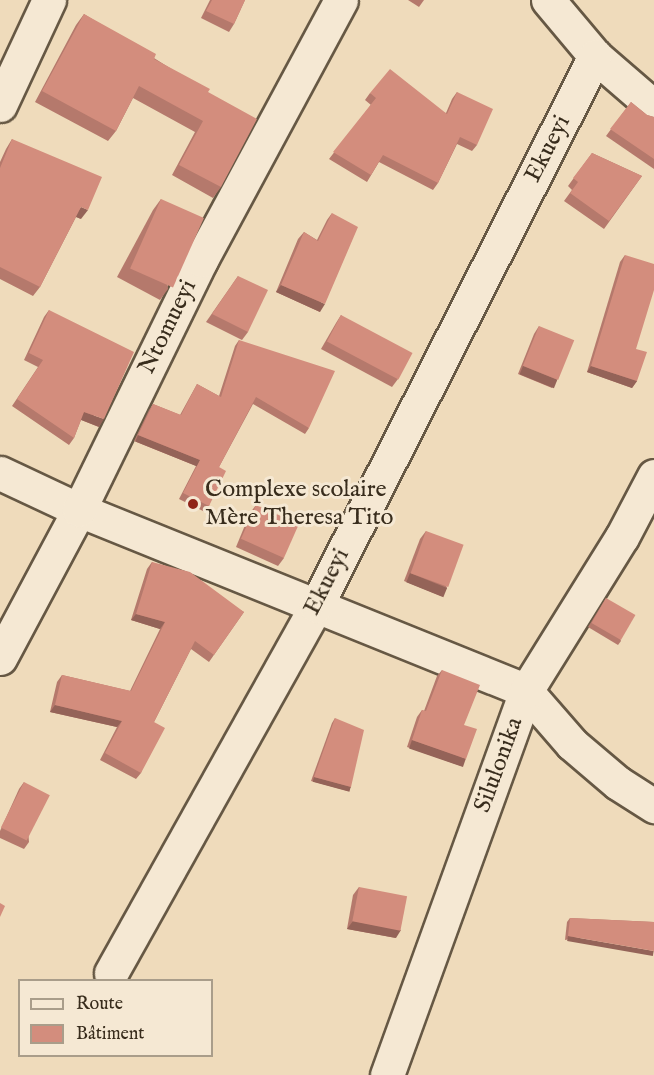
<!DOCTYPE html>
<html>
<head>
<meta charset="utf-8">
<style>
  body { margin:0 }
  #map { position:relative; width:654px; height:1075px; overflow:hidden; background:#efdbbb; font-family:"IM FELL English",serif }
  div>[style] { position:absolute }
  .roads { filter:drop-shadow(2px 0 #665844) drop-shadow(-2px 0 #665844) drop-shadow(0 2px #665844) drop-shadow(0 -2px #665844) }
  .street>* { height:33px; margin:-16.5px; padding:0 16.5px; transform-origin:16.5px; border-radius:16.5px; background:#f5e8d3 }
  .wall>* { inset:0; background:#b5796c }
  .shaded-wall>* { inset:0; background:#946358; transform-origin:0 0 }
  .building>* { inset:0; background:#d38d7d; transform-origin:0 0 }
  .dots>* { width:16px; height:16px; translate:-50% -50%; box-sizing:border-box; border:3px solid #f5e8d3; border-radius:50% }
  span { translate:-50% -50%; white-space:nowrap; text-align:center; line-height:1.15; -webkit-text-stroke:6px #f5e8d3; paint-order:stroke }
  .street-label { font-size:24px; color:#382c1c }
  .poi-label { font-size:24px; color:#382c1c }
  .left { translate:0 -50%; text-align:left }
  .legend { position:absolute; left:18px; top:979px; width:195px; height:78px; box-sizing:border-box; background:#f5e8d3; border:2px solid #a99d8a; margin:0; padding:8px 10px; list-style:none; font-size:18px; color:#382c1c }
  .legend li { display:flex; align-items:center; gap:12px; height:30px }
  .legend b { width:30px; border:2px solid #a99d8a }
</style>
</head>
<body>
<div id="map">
  <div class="roads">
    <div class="street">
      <div style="left:548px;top:0;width:73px;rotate:50deg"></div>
      <div style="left:595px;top:56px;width:78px;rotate:40.8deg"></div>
      <div style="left:0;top:105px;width:116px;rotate:-65deg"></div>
      <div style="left:0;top:473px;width:87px;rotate:25.1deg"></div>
      <div style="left:79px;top:510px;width:482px;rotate:22deg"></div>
      <div style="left:526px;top:691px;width:70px;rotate:49deg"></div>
      <div style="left:572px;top:744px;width:60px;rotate:40.3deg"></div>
      <div style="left:618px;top:783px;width:43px;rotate:32.6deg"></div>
      <div style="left:0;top:658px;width:168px;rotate:-61.9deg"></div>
      <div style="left:79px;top:510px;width:278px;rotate:-64deg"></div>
      <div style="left:201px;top:260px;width:295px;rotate:-61.7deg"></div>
      <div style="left:111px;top:973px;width:420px;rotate:-60.8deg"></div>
      <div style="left:316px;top:606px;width:617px;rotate:-63.1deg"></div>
      <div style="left:387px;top:1075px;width:408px;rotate:-70.1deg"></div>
      <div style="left:526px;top:691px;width:181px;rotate:-58.1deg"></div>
      <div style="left:622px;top:537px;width:69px;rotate:-62.3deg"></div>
    </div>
  </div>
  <div class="wall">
    <div style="clip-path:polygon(210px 0,245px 0,234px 24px,229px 32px,201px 18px)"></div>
    <div style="clip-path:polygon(408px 0,424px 0,419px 7px)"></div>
    <div style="clip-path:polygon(84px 14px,208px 92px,221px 187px,213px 198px,172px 175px,195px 132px,133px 98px,116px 131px,108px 141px,35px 102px,76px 25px)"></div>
    <div style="clip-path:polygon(457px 92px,477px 145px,472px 151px,457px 144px,438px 183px,433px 190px,379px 162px,367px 182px,329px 159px,371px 105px,365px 100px,370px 93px,446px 113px,452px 99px)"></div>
    <div style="clip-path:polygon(631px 102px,647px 115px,654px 117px,654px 169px,606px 136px)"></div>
    <div style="clip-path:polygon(12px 139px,81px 219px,76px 217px,40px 287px,33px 296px,0 279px,0 162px,6px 149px)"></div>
    <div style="clip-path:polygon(592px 153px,642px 176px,604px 229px,564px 201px,572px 190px,568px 186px)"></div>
    <div style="clip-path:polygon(161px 199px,168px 289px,160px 300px,117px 277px,153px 210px)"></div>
    <div style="clip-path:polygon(332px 213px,320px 312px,276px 292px,298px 239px,304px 232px,317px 240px,327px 220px)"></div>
    <div style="clip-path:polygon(625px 255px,636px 349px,637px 381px,632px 388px,587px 372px,620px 262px)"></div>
    <div style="clip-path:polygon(238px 276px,248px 332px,242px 340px,206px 322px)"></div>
    <div style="clip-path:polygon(49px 310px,99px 427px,81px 420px,74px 438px,69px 445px,12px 406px,38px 367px,24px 360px,44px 317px)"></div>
    <div style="clip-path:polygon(341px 315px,398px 379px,392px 387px,321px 349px,336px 323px)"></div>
    <div style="clip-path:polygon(539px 326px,557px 380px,552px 388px,518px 374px,534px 334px)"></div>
    <div style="clip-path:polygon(239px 340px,309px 428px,305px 434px,253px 404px,219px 467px,209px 506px,205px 512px,179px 499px,196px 466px,134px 441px,149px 410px,153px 404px,180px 415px,197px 384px,219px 396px,235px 346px)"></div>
    <div style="clip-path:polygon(256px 505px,284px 558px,278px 566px,236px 547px,250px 513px)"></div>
    <div style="clip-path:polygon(426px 531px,447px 588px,441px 596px,404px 581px,420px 539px)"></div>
    <div style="clip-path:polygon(152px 562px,244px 612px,209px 662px,191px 649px,154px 722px,141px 773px,136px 779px,100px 760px,117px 727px,50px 712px,57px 682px,62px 675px,130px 691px,160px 629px,131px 620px,147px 569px)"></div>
    <div style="clip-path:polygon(606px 598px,621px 641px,618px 645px,588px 627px)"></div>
    <div style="clip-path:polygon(442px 670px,464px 725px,461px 766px,407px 747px,417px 717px,422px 710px,424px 711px,437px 676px)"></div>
    <div style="clip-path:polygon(335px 718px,351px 787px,348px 791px,311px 781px,332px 723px)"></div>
    <div style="clip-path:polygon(24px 782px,29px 842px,24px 849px,0 838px,0 831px,19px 789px)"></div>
    <div style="clip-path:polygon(359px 887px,396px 938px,347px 929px,353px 895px)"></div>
    <div style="clip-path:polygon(570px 918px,654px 922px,565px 940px,567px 922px)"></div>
  </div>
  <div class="shaded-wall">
    <div style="clip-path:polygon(81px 207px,88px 210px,81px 219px,74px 216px)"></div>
    <div style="clip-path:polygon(281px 285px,325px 304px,320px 312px,276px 292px)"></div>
    <div style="left:523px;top:366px;width:37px;height:9px;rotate:22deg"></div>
    <div style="clip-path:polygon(591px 366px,637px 381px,632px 388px,587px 372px)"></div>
    <div style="clip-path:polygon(84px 412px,104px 419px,99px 427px,79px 419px)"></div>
    <div style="left:138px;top:435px;width:67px;height:7px;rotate:22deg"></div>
    <div style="left:410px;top:573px;width:40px;height:10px;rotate:22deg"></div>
    <div style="clip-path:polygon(136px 614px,165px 622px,160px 629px,131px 620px)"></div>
    <div style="clip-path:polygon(55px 705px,122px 721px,117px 727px,50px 712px)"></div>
    <div style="left:412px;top:740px;width:57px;height:9px;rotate:19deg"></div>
    <div style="left:314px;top:777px;width:38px;height:5px;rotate:15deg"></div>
    <div style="clip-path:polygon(353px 921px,401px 930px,396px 938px,347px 929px)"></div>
    <div style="left:568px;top:936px;width:87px;height:5px;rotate:10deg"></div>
  </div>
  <div class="building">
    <div style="clip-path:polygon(212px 0,245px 0,234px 24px,206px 11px)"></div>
    <div style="clip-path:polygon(84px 14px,156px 54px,154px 59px,210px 89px,208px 92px,257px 119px,221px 187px,179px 165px,203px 121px,139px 86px,116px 131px,42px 91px)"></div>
    <div style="clip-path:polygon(390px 69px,447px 114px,457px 92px,493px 109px,477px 145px,460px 137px,438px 183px,383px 155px,371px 175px,333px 152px,376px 98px,370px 93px)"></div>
    <div style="clip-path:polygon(631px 102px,647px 115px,654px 117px,654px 159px,610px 129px)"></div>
    <div style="clip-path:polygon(12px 139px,102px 177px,88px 210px,81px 207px,40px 287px,0 267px,0 168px)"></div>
    <div style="clip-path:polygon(592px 153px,642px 176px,609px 221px,570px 193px,578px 182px,573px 178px)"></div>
    <div style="left:161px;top:199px;width:47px;height:76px;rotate:24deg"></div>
    <div style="clip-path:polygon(332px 213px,358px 227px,325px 304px,281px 285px,304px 232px,318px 241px)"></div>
    <div style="clip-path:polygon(625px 255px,654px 264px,654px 290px,636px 349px,647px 352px,637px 381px,591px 366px)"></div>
    <div style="clip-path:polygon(238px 276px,268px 290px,248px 332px,212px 314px)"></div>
    <div style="clip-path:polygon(49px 310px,134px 352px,104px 419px,84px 412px,74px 438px,17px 399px,43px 360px,29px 353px)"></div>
    <div style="left:341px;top:315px;width:81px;height:30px;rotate:28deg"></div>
    <div style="left:539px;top:326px;width:38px;height:43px;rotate:22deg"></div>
    <div style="clip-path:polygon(239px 340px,335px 371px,309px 428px,256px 397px,219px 467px,226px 471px,209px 506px,183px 493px,200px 460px,138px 435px,153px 404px,181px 415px,197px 384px,221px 397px)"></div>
    <div style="left:256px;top:505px;width:47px;height:37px;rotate:24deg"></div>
    <div style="left:426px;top:531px;width:40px;height:45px;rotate:20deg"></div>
    <div style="clip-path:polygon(152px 562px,190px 572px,244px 612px,214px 655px,195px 641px,154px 722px,165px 728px,141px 773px,105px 753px,122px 721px,55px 705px,62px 675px,131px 691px,165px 622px,136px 614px)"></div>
    <div style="left:606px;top:598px;width:34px;height:29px;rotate:30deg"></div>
    <div style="clip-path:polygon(442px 670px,480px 685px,464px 725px,477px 729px,466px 759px,412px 740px,422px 710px,426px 711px)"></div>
    <div style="clip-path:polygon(335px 718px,364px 730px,351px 787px,314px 777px)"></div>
    <div style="left:24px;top:782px;width:29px;height:51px;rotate:27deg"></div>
    <div style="left:359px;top:887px;width:49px;height:35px;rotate:11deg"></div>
    <div style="clip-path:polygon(0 903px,5px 906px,0 917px)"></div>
    <div style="clip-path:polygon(570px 918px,654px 922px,654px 951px,568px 936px)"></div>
  </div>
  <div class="dots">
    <div style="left:193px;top:504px;background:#8f2418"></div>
  </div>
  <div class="street-label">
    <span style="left:548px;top:149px;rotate:-63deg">Ekueyi</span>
    <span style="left:168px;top:327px;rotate:-64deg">Ntomueyi</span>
    <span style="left:327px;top:582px;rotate:-63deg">Ekueyi</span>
    <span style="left:499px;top:765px;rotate:-70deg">Silulonika</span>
  </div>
  <div class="poi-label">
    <span class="left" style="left:205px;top:504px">Complexe scolaire<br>Mère Theresa Tito</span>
  </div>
  <ul class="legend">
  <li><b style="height:8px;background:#f5e8d3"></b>Route</li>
  <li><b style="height:16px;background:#d38d7d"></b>Bâtiment</li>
  </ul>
</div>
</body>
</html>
